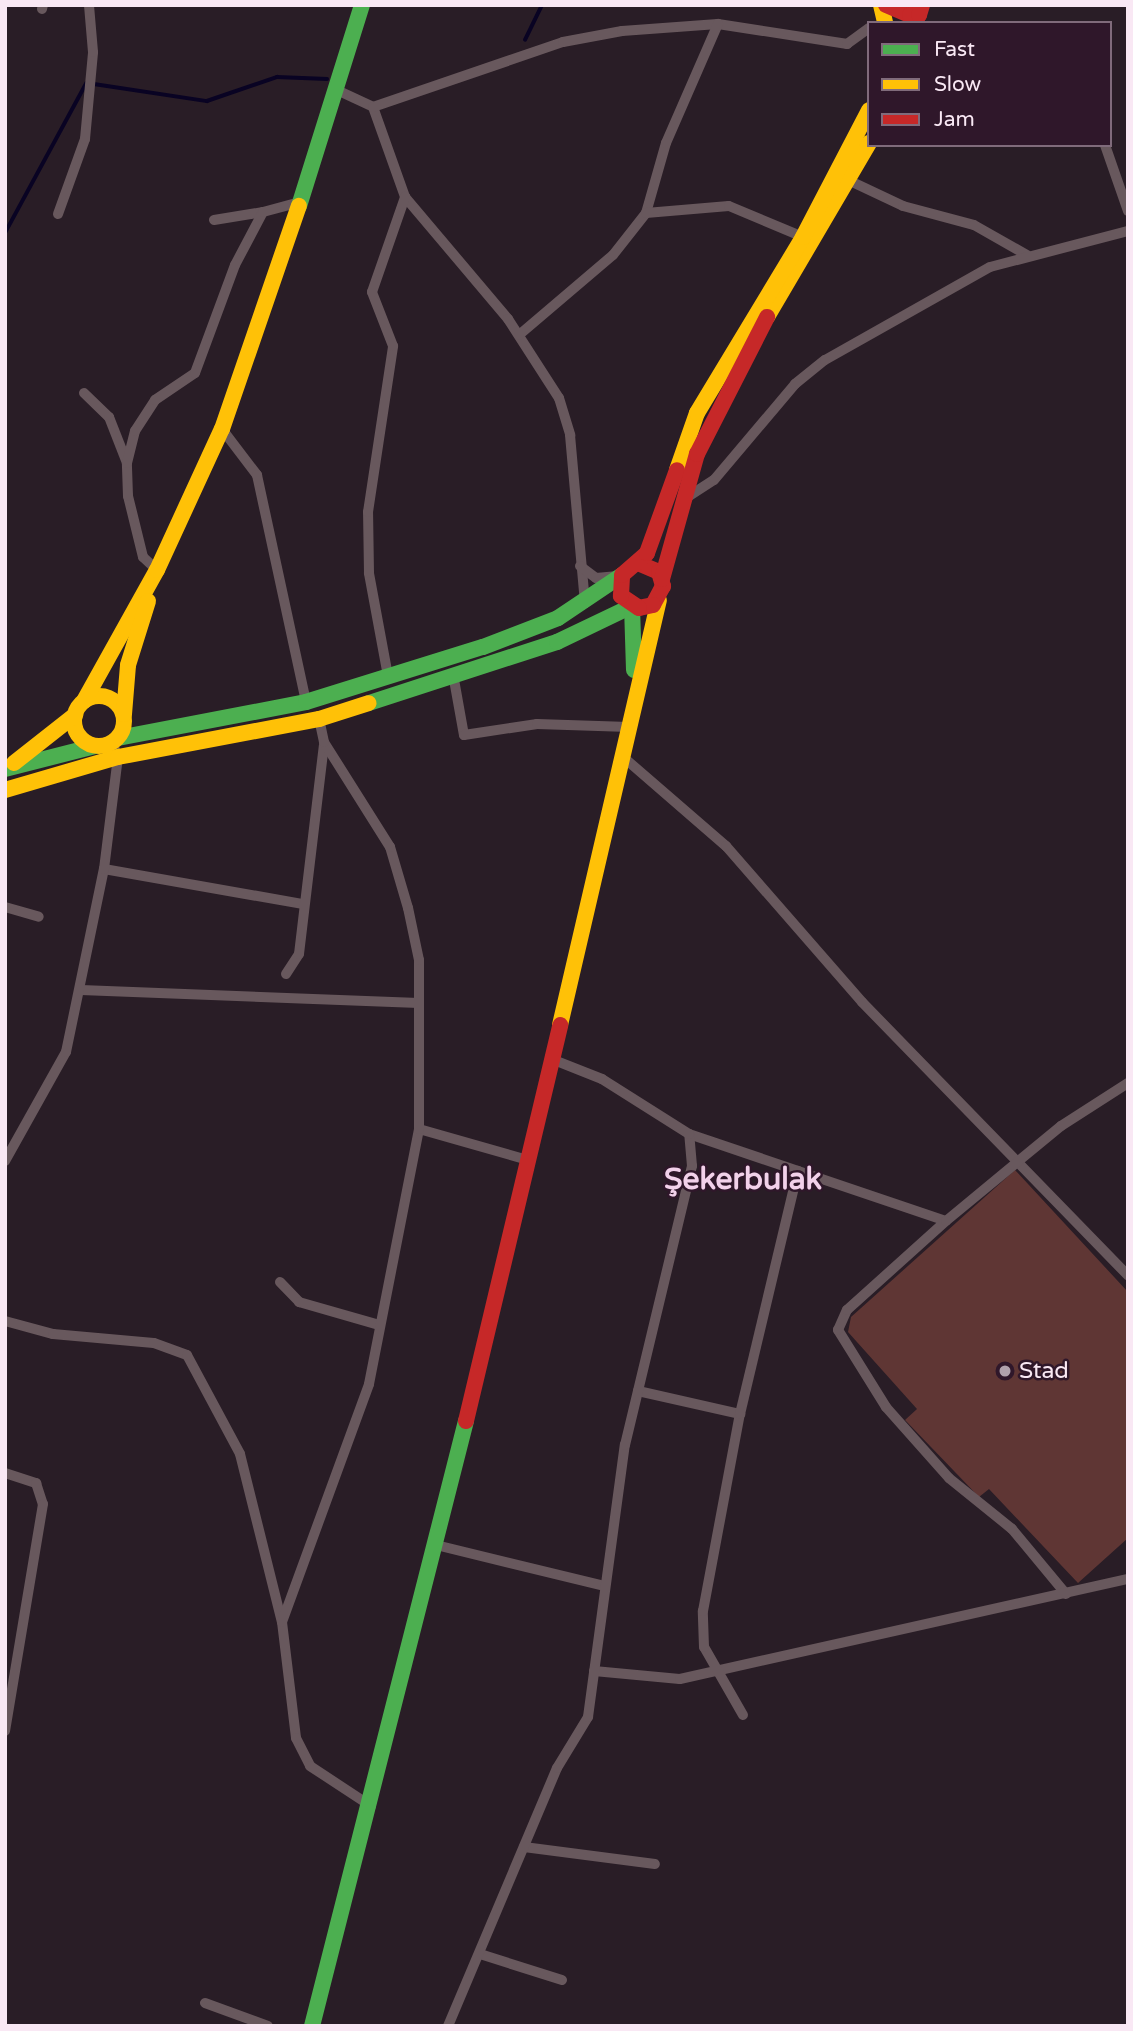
<!DOCTYPE html>
<html>
<head>
<meta charset="utf-8">
<style>
  body { margin:0 }
  #map { position:relative; width:1133px; height:2031px; overflow:hidden; background:#291d26; font-family:"Varela Round",sans-serif }
  div>[style] { position:absolute }
  .green>* { inset:0; background:#5f3634 }
  .stream>* { height:3.5px; margin:-1.75px; padding:0 1.75px; transform-origin:1.75px; border-radius:1.75px; background:#090323 }
  .street>* { height:10px; margin:-5px; padding:0 5px; transform-origin:5px; border-radius:5px; background:#68585d }
  .fast>* { height:16px; margin:-8px; padding:0 8px; transform-origin:8px; border-radius:8px; background:#4caf50 }
  .slow>* { height:16px; margin:-8px; padding:0 8px; transform-origin:8px; border-radius:8px; background:#ffc107 }
  .slow>.ring { margin:-8px; padding:0; box-sizing:content-box; background:none; border:16px solid #ffc107; border-radius:50% }
  .jam>* { height:16px; margin:-8px; padding:0 8px; transform-origin:8px; border-radius:8px; background:#c62828 }
  .dots>* { width:19px; height:19px; translate:-50% -50%; box-sizing:border-box; border:4px solid #2f172a; border-radius:50% }
  span { translate:-50% -50%; white-space:nowrap; text-align:center; line-height:1.15; -webkit-text-stroke:5px #2f172a; paint-order:stroke }
  .poi-label { font-size:23px; color:#f9e8f4 }
  .left { translate:0 -50%; text-align:left }
  .district-label { font-size:30px; color:#f2d1ea; font-weight:700 }
  .frame { position:absolute; inset:0; border:7px solid #f9e8f4; pointer-events:none }
  .legend { position:absolute; left:867px; top:21px; width:245px; height:126px; box-sizing:border-box; background:#2f172a; border:2px solid #806b7b; margin:0; padding:9px 12px; list-style:none; font-size:21px; color:#f9e8f4 }
  .legend li { display:flex; align-items:center; gap:14px; height:35px }
  .legend b { width:35px; border:2px solid #806b7b }
</style>
</head>
<body>
<div id="map">
  <div class="green">
    <div style="clip-path:polygon(1015px 1170px,1128px 1292px,1128px 1538px,1078px 1583px,989px 1489px,979px 1497px,905px 1420px,917px 1409px,848px 1332px,851px 1317px)"></div>
  </div>
  <div class="stream">
    <div style="left:525px;top:40px;width:39px;rotate:-64deg"></div>
    <div style="left:94px;top:84px;width:114px;rotate:8.6deg"></div>
    <div style="left:207px;top:101px;width:74px;rotate:-18.9deg"></div>
    <div style="left:277px;top:77px;width:50px;rotate:2.3deg"></div>
    <div style="left:5px;top:233px;width:170px;rotate:-61.5deg"></div>
  </div>
  <div class="street">
    <div style="left:42px;top:9px;width:4px;rotate:-76deg"></div>
    <div style="left:339px;top:91px;width:38px;rotate:25deg"></div>
    <div style="left:373px;top:107px;width:96px;rotate:70.4deg"></div>
    <div style="left:405px;top:197px;width:160px;rotate:49.8deg"></div>
    <div style="left:508px;top:319px;width:94px;rotate:57.2deg"></div>
    <div style="left:559px;top:398px;width:39px;rotate:73deg"></div>
    <div style="left:570px;top:435px;width:169px;rotate:84.9deg"></div>
    <div style="left:373px;top:107px;width:201px;rotate:-18.9deg"></div>
    <div style="left:563px;top:42px;width:60px;rotate:-10.6deg"></div>
    <div style="left:622px;top:31px;width:96px;rotate:-4.2deg"></div>
    <div style="left:718px;top:24px;width:131px;rotate:8.8deg"></div>
    <div style="left:847px;top:44px;width:27px;rotate:-36deg"></div>
    <div style="left:1105px;top:145px;width:70px;rotate:70.8deg"></div>
    <div style="left:848px;top:180px;width:61px;rotate:25.3deg"></div>
    <div style="left:903px;top:206px;width:73px;rotate:15deg"></div>
    <div style="left:974px;top:225px;width:61px;rotate:29.5deg"></div>
    <div style="left:646px;top:213px;width:73px;rotate:-74.1deg"></div>
    <div style="left:666px;top:143px;width:130px;rotate:-66.4deg"></div>
    <div style="left:58px;top:214px;width:80px;rotate:-70.2deg"></div>
    <div style="left:85px;top:139px;width:87px;rotate:-84.7deg"></div>
    <div style="left:93px;top:52px;width:47px;rotate:-94.9deg"></div>
    <div style="left:214px;top:220px;width:50px;rotate:-9.3deg"></div>
    <div style="left:519px;top:335px;width:123px;rotate:-40.4deg"></div>
    <div style="left:613px;top:255px;width:53px;rotate:-51.8deg"></div>
    <div style="left:646px;top:213px;width:83px;rotate:-4.8deg"></div>
    <div style="left:729px;top:206px;width:80px;rotate:22.7deg"></div>
    <div style="left:84px;top:393px;width:35px;rotate:44deg"></div>
    <div style="left:109px;top:417px;width:49px;rotate:68.6deg"></div>
    <div style="left:222px;top:429px;width:58px;rotate:52.7deg"></div>
    <div style="left:257px;top:475px;width:232px;rotate:77.8deg"></div>
    <div style="left:686px;top:498px;width:33px;rotate:-33deg"></div>
    <div style="left:714px;top:480px;width:126px;rotate:-49.8deg"></div>
    <div style="left:795px;top:384px;width:38px;rotate:-39deg"></div>
    <div style="left:825px;top:360px;width:189px;rotate:-29.4deg"></div>
    <div style="left:990px;top:267px;width:143px;rotate:-14.6deg"></div>
    <div style="left:580px;top:566px;width:20px;rotate:37deg"></div>
    <div style="left:596px;top:578px;width:22px;rotate:-5deg"></div>
    <div style="left:157px;top:570px;width:19px;rotate:-137deg"></div>
    <div style="left:143px;top:557px;width:63px;rotate:-103.8deg"></div>
    <div style="left:128px;top:496px;width:33px;rotate:-92deg"></div>
    <div style="left:127px;top:463px;width:33px;rotate:-76deg"></div>
    <div style="left:135px;top:431px;width:37px;rotate:-57deg"></div>
    <div style="left:155px;top:400px;width:48px;rotate:-34deg"></div>
    <div style="left:195px;top:373px;width:115px;rotate:-69.7deg"></div>
    <div style="left:235px;top:265px;width:60px;rotate:-62.2deg"></div>
    <div style="left:263px;top:212px;width:39px;rotate:-15deg"></div>
    <div style="left:453px;top:674px;width:62px;rotate:79.8deg"></div>
    <div style="left:464px;top:735px;width:74px;rotate:-8.6deg"></div>
    <div style="left:537px;top:724px;width:92px;rotate:1.9deg"></div>
    <div style="left:388px;top:676px;width:105px;rotate:-100.5deg"></div>
    <div style="left:369px;top:573px;width:61px;rotate:-90.9deg"></div>
    <div style="left:368px;top:512px;width:168px;rotate:-81.4deg"></div>
    <div style="left:393px;top:346px;width:58px;rotate:-111.3deg"></div>
    <div style="left:372px;top:292px;width:101px;rotate:-70.8deg"></div>
    <div style="left:622px;top:756px;width:138px;rotate:40.9deg"></div>
    <div style="left:726px;top:846px;width:207px;rotate:48.9deg"></div>
    <div style="left:862px;top:1002px;width:382px;rotate:45.8deg"></div>
    <div style="left:104px;top:869px;width:201px;rotate:10deg"></div>
    <div style="left:5px;top:907px;width:35px;rotate:16deg"></div>
    <div style="left:286px;top:974px;width:24px;rotate:-57deg"></div>
    <div style="left:299px;top:954px;width:210px;rotate:-83.2deg"></div>
    <div style="left:81px;top:990px;width:338px;rotate:2.2deg"></div>
    <div style="left:419px;top:1129px;width:113px;rotate:15.9deg"></div>
    <div style="left:689px;top:1134px;width:271px;rotate:18.7deg"></div>
    <div style="left:5px;top:1161px;width:125px;rotate:-60.8deg"></div>
    <div style="left:66px;top:1052px;width:187px;rotate:-78.3deg"></div>
    <div style="left:104px;top:869px;width:113px;rotate:-82.9deg"></div>
    <div style="left:118px;top:757px;width:15px;rotate:-113deg"></div>
    <div style="left:280px;top:1282px;width:28px;rotate:46deg"></div>
    <div style="left:299px;top:1302px;width:83px;rotate:16deg"></div>
    <div style="left:5px;top:1321px;width:50px;rotate:15.2deg"></div>
    <div style="left:53px;top:1334px;width:101px;rotate:5.1deg"></div>
    <div style="left:154px;top:1343px;width:35px;rotate:20deg"></div>
    <div style="left:187px;top:1355px;width:112px;rotate:61.8deg"></div>
    <div style="left:240px;top:1454px;width:173px;rotate:76deg"></div>
    <div style="left:282px;top:1622px;width:117px;rotate:83.1deg"></div>
    <div style="left:296px;top:1738px;width:31px;rotate:63deg"></div>
    <div style="left:310px;top:1766px;width:73px;rotate:33.3deg"></div>
    <div style="left:638px;top:1391px;width:105px;rotate:12.7deg"></div>
    <div style="left:5px;top:1473px;width:33px;rotate:18deg"></div>
    <div style="left:36px;top:1483px;width:22px;rotate:72deg"></div>
    <div style="left:43px;top:1504px;width:230px;rotate:99.5deg"></div>
    <div style="left:436px;top:1545px;width:173px;rotate:13.7deg"></div>
    <div style="left:1066px;top:1594px;width:85px;rotate:-129.7deg"></div>
    <div style="left:1012px;top:1529px;width:81px;rotate:-141deg"></div>
    <div style="left:949px;top:1478px;width:95px;rotate:-131.6deg"></div>
    <div style="left:886px;top:1407px;width:91px;rotate:-121.9deg"></div>
    <div style="left:838px;top:1330px;width:22px;rotate:-66deg"></div>
    <div style="left:847px;top:1310px;width:133px;rotate:-42deg"></div>
    <div style="left:946px;top:1221px;width:149px;rotate:-39.6deg"></div>
    <div style="left:1061px;top:1126px;width:80px;rotate:-32.7deg"></div>
    <div style="left:282px;top:1622px;width:253px;rotate:-69.9deg"></div>
    <div style="left:369px;top:1384px;width:260px;rotate:-78.9deg"></div>
    <div style="left:419px;top:1129px;width:169px;rotate:-90deg"></div>
    <div style="left:419px;top:960px;width:53px;rotate:-101.9deg"></div>
    <div style="left:408px;top:908px;width:64px;rotate:-106.4deg"></div>
    <div style="left:390px;top:847px;width:124px;rotate:-122.2deg"></div>
    <div style="left:324px;top:742px;width:24px;rotate:-102deg"></div>
    <div style="left:594px;top:1671px;width:86px;rotate:5.3deg"></div>
    <div style="left:680px;top:1679px;width:459px;rotate:-12.6deg"></div>
    <div style="left:743px;top:1715px;width:78px;rotate:-119.8deg"></div>
    <div style="left:704px;top:1647px;width:36px;rotate:-92deg"></div>
    <div style="left:703px;top:1611px;width:200px;rotate:-79.4deg"></div>
    <div style="left:740px;top:1414px;width:250px;rotate:-76.6deg"></div>
    <div style="left:524px;top:1847px;width:132px;rotate:7.4deg"></div>
    <div style="left:480px;top:1954px;width:86px;rotate:17.6deg"></div>
    <div style="left:205px;top:2003px;width:67px;rotate:20.1deg"></div>
    <div style="left:448px;top:2026px;width:280px;rotate:-67.1deg"></div>
    <div style="left:557px;top:1768px;width:60px;rotate:-58.7deg"></div>
    <div style="left:588px;top:1717px;width:275px;rotate:-82.3deg"></div>
    <div style="left:625px;top:1445px;width:287px;rotate:-76.5deg"></div>
    <div style="left:692px;top:1166px;width:32px;rotate:-95deg"></div>
    <div style="left:689px;top:1134px;width:103px;rotate:-147.7deg"></div>
    <div style="left:602px;top:1079px;width:52px;rotate:-158.4deg"></div>
  </div>
  <div class="fast">
    <div style="left:299px;top:206px;width:211px;rotate:-72.6deg"></div>
    <div style="left:369px;top:703px;width:198px;rotate:-18deg"></div>
    <div style="left:557px;top:642px;width:83px;rotate:-25.6deg"></div>
    <div style="left:632px;top:606px;width:64px;rotate:88.2deg"></div>
    <div style="left:118px;top:738px;width:191px;rotate:-10.8deg"></div>
    <div style="left:306px;top:702px;width:185px;rotate:-17.3deg"></div>
    <div style="left:483px;top:647px;width:80px;rotate:-21.1deg"></div>
    <div style="left:558px;top:618px;width:77px;rotate:-33.9deg"></div>
    <div style="left:5px;top:769px;width:93px;rotate:-14.3deg"></div>
    <div style="left:312px;top:2026px;width:624px;rotate:-75.72deg"></div>
  </div>
  <div class="slow">
    <div style="left:881px;top:5px;width:18px;rotate:77deg"></div>
    <div style="left:767px;top:317px;width:202px;rotate:-59.6deg"></div>
    <div style="left:677px;top:470px;width:60px;rotate:-70.7deg"></div>
    <div style="left:697px;top:413px;width:205px;rotate:-58.9deg"></div>
    <div style="left:803px;top:237px;width:143px;rotate:-62.5deg"></div>
    <div class="ring" style="left:74px;top:696px;width:34px;height:34px"></div>
    <div style="left:84px;top:701px;width:150px;rotate:-60.9deg"></div>
    <div style="left:157px;top:570px;width:155px;rotate:-65.3deg"></div>
    <div style="left:222px;top:429px;width:236px;rotate:-71deg"></div>
    <div style="left:124px;top:714px;width:49px;rotate:-85.3deg"></div>
    <div style="left:128px;top:665px;width:67px;rotate:-72.6deg"></div>
    <div style="left:14px;top:763px;width:78px;rotate:-38.2deg"></div>
    <div style="left:5px;top:790px;width:118px;rotate:-16.3deg"></div>
    <div style="left:118px;top:757px;width:205px;rotate:-10.7deg"></div>
    <div style="left:319px;top:719px;width:52px;rotate:-17.7deg"></div>
    <div style="left:560px;top:1025px;width:436px;rotate:-76.9deg"></div>
  </div>
  <div class="jam">
    <div style="left:886px;top:5px;width:26px;rotate:23deg"></div>
    <div style="left:910px;top:15px;width:9px"></div>
    <div style="left:919px;top:15px;width:10px;rotate:-73deg"></div>
    <div style="left:640px;top:564px;width:21px;rotate:23deg"></div>
    <div style="left:659px;top:572px;width:15px;rotate:74deg"></div>
    <div style="left:663px;top:586px;width:21px;rotate:118deg"></div>
    <div style="left:653px;top:605px;width:14px;rotate:168deg"></div>
    <div style="left:639px;top:608px;width:22px;rotate:-146deg"></div>
    <div style="left:621px;top:596px;width:21px;rotate:-87deg"></div>
    <div style="left:622px;top:575px;width:33px;rotate:-41deg"></div>
    <div style="left:647px;top:553px;width:88px;rotate:-70.1deg"></div>
    <div style="left:662px;top:579px;width:130px;rotate:-74.4deg"></div>
    <div style="left:697px;top:454px;width:154px;rotate:-62.9deg"></div>
    <div style="left:466px;top:1421px;width:407px;rotate:-76.6deg"></div>
  </div>
  <div class="dots">
    <div style="left:1005px;top:1371px;background:#b0a1ac"></div>
  </div>
  <div class="poi-label">
    <span class="left" style="left:1019px;top:1371px">Stad</span>
  </div>
  <div class="district-label">
    <span style="left:743px;top:1180px">Şekerbulak</span>
  </div>
  <div class="frame"></div>
  <ul class="legend">
  <li><b style="height:9px;background:#4caf50"></b>Fast</li>
  <li><b style="height:9px;background:#ffc107"></b>Slow</li>
  <li><b style="height:9px;background:#c62828"></b>Jam</li>
  </ul>
</div>
</body>
</html>
